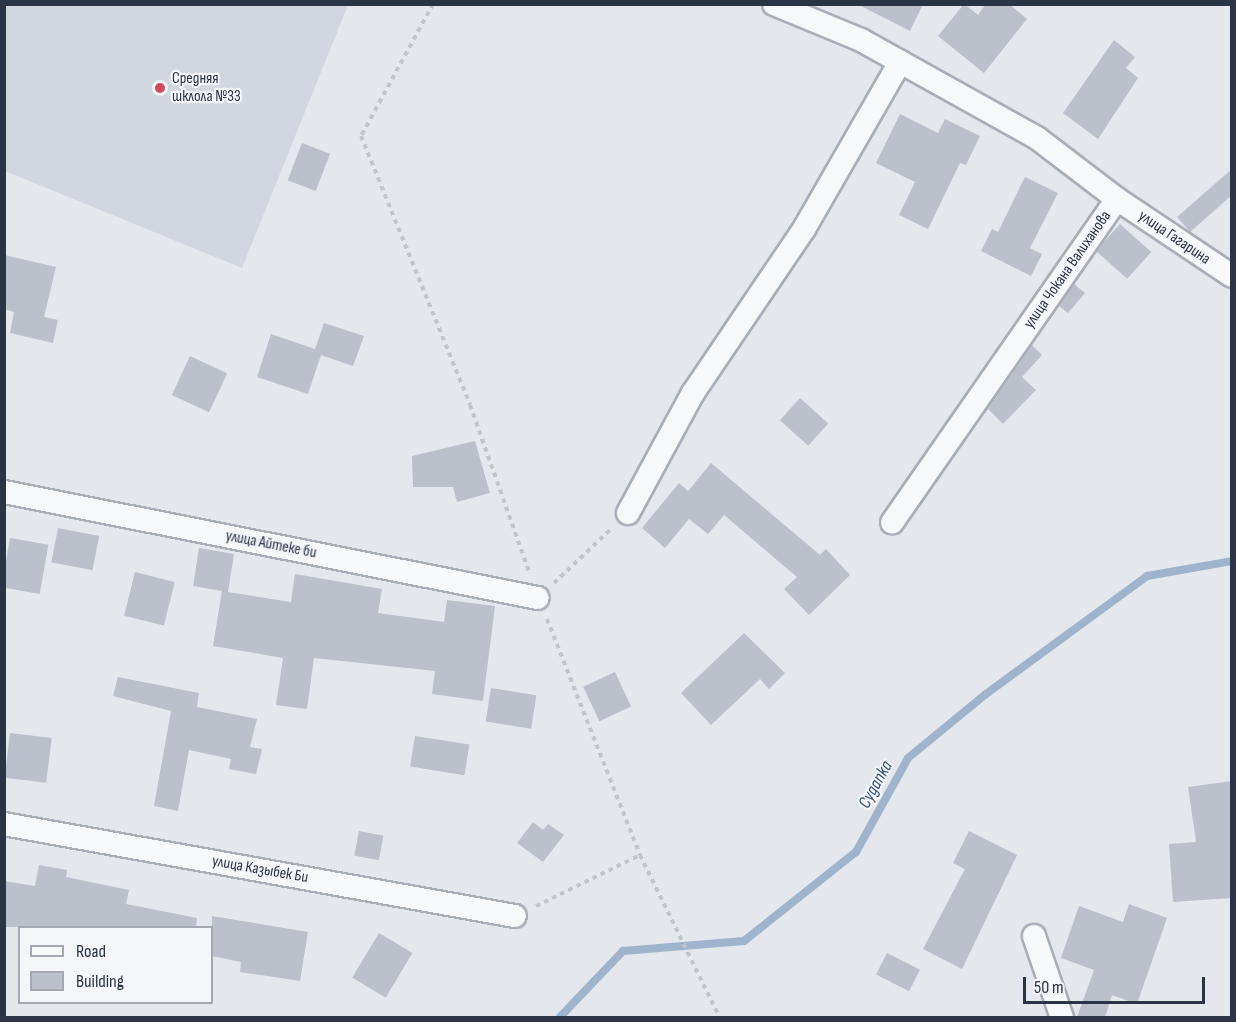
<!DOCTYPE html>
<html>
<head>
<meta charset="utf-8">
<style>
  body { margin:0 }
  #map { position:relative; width:1236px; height:1022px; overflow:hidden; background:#e4e7ec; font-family:"Sofia Sans Condensed",sans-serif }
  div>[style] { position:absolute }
  .built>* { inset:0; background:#d2d6de }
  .stream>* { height:8px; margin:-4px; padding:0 4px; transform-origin:4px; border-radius:4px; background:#9fb4cc }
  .building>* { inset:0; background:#bbc0ca; transform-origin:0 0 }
  .path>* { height:4px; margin-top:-2px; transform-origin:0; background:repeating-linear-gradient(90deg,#c2c5cb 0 4.5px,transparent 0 9px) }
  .roads { filter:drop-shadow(2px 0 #a9aeb7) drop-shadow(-2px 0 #a9aeb7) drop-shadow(0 2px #a9aeb7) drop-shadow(0 -2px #a9aeb7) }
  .minor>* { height:22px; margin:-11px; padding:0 11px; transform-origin:11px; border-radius:11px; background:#f7f8fa }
  .dots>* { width:16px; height:16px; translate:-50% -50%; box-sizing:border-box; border:3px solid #f4f6f9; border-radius:50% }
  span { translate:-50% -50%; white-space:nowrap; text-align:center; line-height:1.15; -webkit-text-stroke:4.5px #f4f6f9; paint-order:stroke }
  .poi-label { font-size:16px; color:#2b3445 }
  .left { translate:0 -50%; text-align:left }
  .street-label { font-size:16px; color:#2b3445 }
  .water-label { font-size:18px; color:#34527a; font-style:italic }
  .frame { position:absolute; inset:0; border:6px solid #2b3445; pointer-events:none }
  .legend { position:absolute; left:18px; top:926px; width:195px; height:78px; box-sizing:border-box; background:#f4f6f9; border:2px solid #a4a8b1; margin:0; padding:8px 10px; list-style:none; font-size:18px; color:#2b3445 }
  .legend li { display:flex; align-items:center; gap:12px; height:30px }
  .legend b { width:30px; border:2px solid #a4a8b1 }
  .scale { position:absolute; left:1023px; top:977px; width:182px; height:27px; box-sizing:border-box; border:3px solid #2b3445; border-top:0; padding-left:8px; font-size:18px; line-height:21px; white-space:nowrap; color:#2b3445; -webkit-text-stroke:4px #f4f6f9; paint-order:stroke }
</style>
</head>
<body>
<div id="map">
  <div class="built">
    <div style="clip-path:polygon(4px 5px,348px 5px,242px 268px,5px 171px)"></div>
  </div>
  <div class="stream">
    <div style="left:559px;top:1018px;width:93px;rotate:-46.3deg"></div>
    <div style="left:623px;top:951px;width:121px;rotate:-4.7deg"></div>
    <div style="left:744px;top:941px;width:143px;rotate:-38.5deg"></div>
    <div style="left:856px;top:852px;width:107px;rotate:-61deg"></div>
    <div style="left:908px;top:758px;width:101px;rotate:-39.4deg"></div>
    <div style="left:986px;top:694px;width:200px;rotate:-36.2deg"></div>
    <div style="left:1147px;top:576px;width:86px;rotate:-10deg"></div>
  </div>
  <div class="building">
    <div style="clip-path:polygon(857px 4px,923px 4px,910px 31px)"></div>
    <div style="clip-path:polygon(964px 4px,978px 15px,986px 4px,1009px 4px,1027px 19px,984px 73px,938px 36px)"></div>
    <div style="clip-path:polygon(1114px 40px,1135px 57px,1126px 68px,1138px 78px,1098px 139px,1063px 113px)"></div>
    <div style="clip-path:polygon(900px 114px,938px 133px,945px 119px,980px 136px,966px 165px,960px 163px,928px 229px,899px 215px,915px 182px,876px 163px)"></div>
    <div style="left:302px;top:143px;width:30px;height:40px;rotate:21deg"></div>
    <div style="clip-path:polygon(1232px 169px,1232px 195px,1190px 232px,1177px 217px)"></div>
    <div style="clip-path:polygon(1025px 177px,1058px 193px,1030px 248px,1042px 254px,1031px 276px,981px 251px,992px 229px,998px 232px)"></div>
    <div style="left:1120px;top:224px;width:42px;height:36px;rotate:42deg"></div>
    <div style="clip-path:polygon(4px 255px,56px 267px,44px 317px,58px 320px,53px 343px,10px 333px,14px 312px,4px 309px)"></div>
    <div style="clip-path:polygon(1074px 284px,1085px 293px,1068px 313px,1059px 306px)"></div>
    <div style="clip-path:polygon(324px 323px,364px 336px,353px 366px,321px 355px,308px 394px,257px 377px,271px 334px,315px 349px)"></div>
    <div style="clip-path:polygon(1032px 345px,1042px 355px,1022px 377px,1036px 390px,1003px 424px,988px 409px)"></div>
    <div style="left:190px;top:356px;width:41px;height:43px;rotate:25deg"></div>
    <div style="left:800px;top:398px;width:38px;height:30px;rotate:42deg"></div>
    <div style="clip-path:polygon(475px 441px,490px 493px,457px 502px,453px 487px,413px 487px,412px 456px)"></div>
    <div style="clip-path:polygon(711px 463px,820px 555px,826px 549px,850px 575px,809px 615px,784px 589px,797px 577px,724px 515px,708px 534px,689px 519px,665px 548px,642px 528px,679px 483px,688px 491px)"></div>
    <div style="left:58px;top:528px;width:42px;height:35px;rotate:11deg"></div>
    <div style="left:10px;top:538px;width:39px;height:50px;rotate:10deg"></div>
    <div style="clip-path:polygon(199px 548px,234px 554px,228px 592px,291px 602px,295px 574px,382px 589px,378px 613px,444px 622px,447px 600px,495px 606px,483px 701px,432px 694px,435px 671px,314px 658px,307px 709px,276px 705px,283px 658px,213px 646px,222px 591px,193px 586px)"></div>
    <div style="left:135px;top:572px;width:41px;height:45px;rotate:14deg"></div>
    <div style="clip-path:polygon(744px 633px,785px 673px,769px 689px,760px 679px,711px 725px,681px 693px)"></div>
    <div style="left:615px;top:672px;width:38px;height:35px;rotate:65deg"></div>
    <div style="clip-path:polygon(118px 677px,199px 693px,197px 707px,257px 719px,250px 747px,262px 749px,256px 774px,229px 769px,231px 759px,189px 750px,178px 811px,154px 806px,171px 711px,113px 696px)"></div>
    <div style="left:491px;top:688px;width:46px;height:34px;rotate:9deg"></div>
    <div style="left:10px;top:733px;width:42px;height:45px;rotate:7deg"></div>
    <div style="left:415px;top:736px;width:55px;height:31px;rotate:9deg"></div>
    <div style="clip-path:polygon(1232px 781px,1232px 898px,1173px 902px,1169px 844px,1196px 842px,1188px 787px)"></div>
    <div style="clip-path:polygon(533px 822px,543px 830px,548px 824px,564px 835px,543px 862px,517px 843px)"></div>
    <div style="left:359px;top:831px;width:25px;height:25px;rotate:11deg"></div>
    <div style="clip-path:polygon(969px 831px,1017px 855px,962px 969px,923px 949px,965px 869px,953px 863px)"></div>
    <div style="clip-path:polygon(39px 865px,67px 870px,66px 877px,129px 890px,126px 904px,197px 918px,196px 927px,4px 927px,4px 881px,35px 886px)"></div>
    <div style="clip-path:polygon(1129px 904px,1167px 918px,1137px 1004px,1112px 995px,1105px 1017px,1077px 1017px,1094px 970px,1061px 958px,1079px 906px,1123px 922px)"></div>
    <div style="clip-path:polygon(212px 916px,308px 932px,300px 981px,240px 972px,241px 962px,212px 956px)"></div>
    <div style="left:379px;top:933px;width:39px;height:52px;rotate:31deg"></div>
    <div style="left:887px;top:953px;width:37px;height:24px;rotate:27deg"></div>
  </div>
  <div class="path">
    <div style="left:433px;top:4px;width:150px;rotate:118.6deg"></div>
    <div style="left:361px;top:136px;width:290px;rotate:67.9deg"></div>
    <div style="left:470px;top:405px;width:177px;rotate:70.5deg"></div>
    <div style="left:554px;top:583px;width:80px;rotate:-43.5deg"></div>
    <div style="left:547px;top:619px;width:254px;rotate:68.5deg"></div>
    <div style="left:640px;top:855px;width:182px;rotate:63.9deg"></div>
    <div style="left:536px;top:906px;width:116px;rotate:-26.1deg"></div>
  </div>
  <div class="roads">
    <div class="minor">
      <div style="left:774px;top:4px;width:94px;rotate:22.5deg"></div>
      <div style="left:861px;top:40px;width:201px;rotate:29.1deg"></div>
      <div style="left:1037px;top:138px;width:101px;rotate:37.3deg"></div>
      <div style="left:1117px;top:199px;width:394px;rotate:124.8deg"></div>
      <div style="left:1117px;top:199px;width:138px;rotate:33.8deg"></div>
      <div style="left:4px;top:492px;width:544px;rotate:11.23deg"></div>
      <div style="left:628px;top:513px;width:136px;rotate:-61.6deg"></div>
      <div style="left:693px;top:393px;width:198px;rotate:-55.9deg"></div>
      <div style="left:804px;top:229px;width:193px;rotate:-60.1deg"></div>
      <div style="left:4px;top:824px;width:519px;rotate:10.21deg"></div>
      <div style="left:1034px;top:936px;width:87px;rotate:71.1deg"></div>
    </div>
  </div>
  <div class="dots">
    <div style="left:160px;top:88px;background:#d1495b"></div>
  </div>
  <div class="poi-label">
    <span class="left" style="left:172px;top:88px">Средняя<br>шклола №33</span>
  </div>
  <div class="street-label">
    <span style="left:1174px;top:238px;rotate:34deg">улица Гагарина</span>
    <span style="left:1068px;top:270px;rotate:-55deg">улица Чокана Валиханова</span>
    <span style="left:271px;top:545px;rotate:11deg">улица Айтеке би</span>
    <span style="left:260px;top:870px;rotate:10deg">улица Казыбек Би</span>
  </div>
  <div class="water-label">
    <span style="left:876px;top:785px;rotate:-61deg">Cyganka</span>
  </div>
  <div class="frame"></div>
  <ul class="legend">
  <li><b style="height:8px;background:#f7f8fa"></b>Road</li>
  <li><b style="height:16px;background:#bbc0ca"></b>Building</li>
  </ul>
  <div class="scale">50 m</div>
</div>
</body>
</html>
